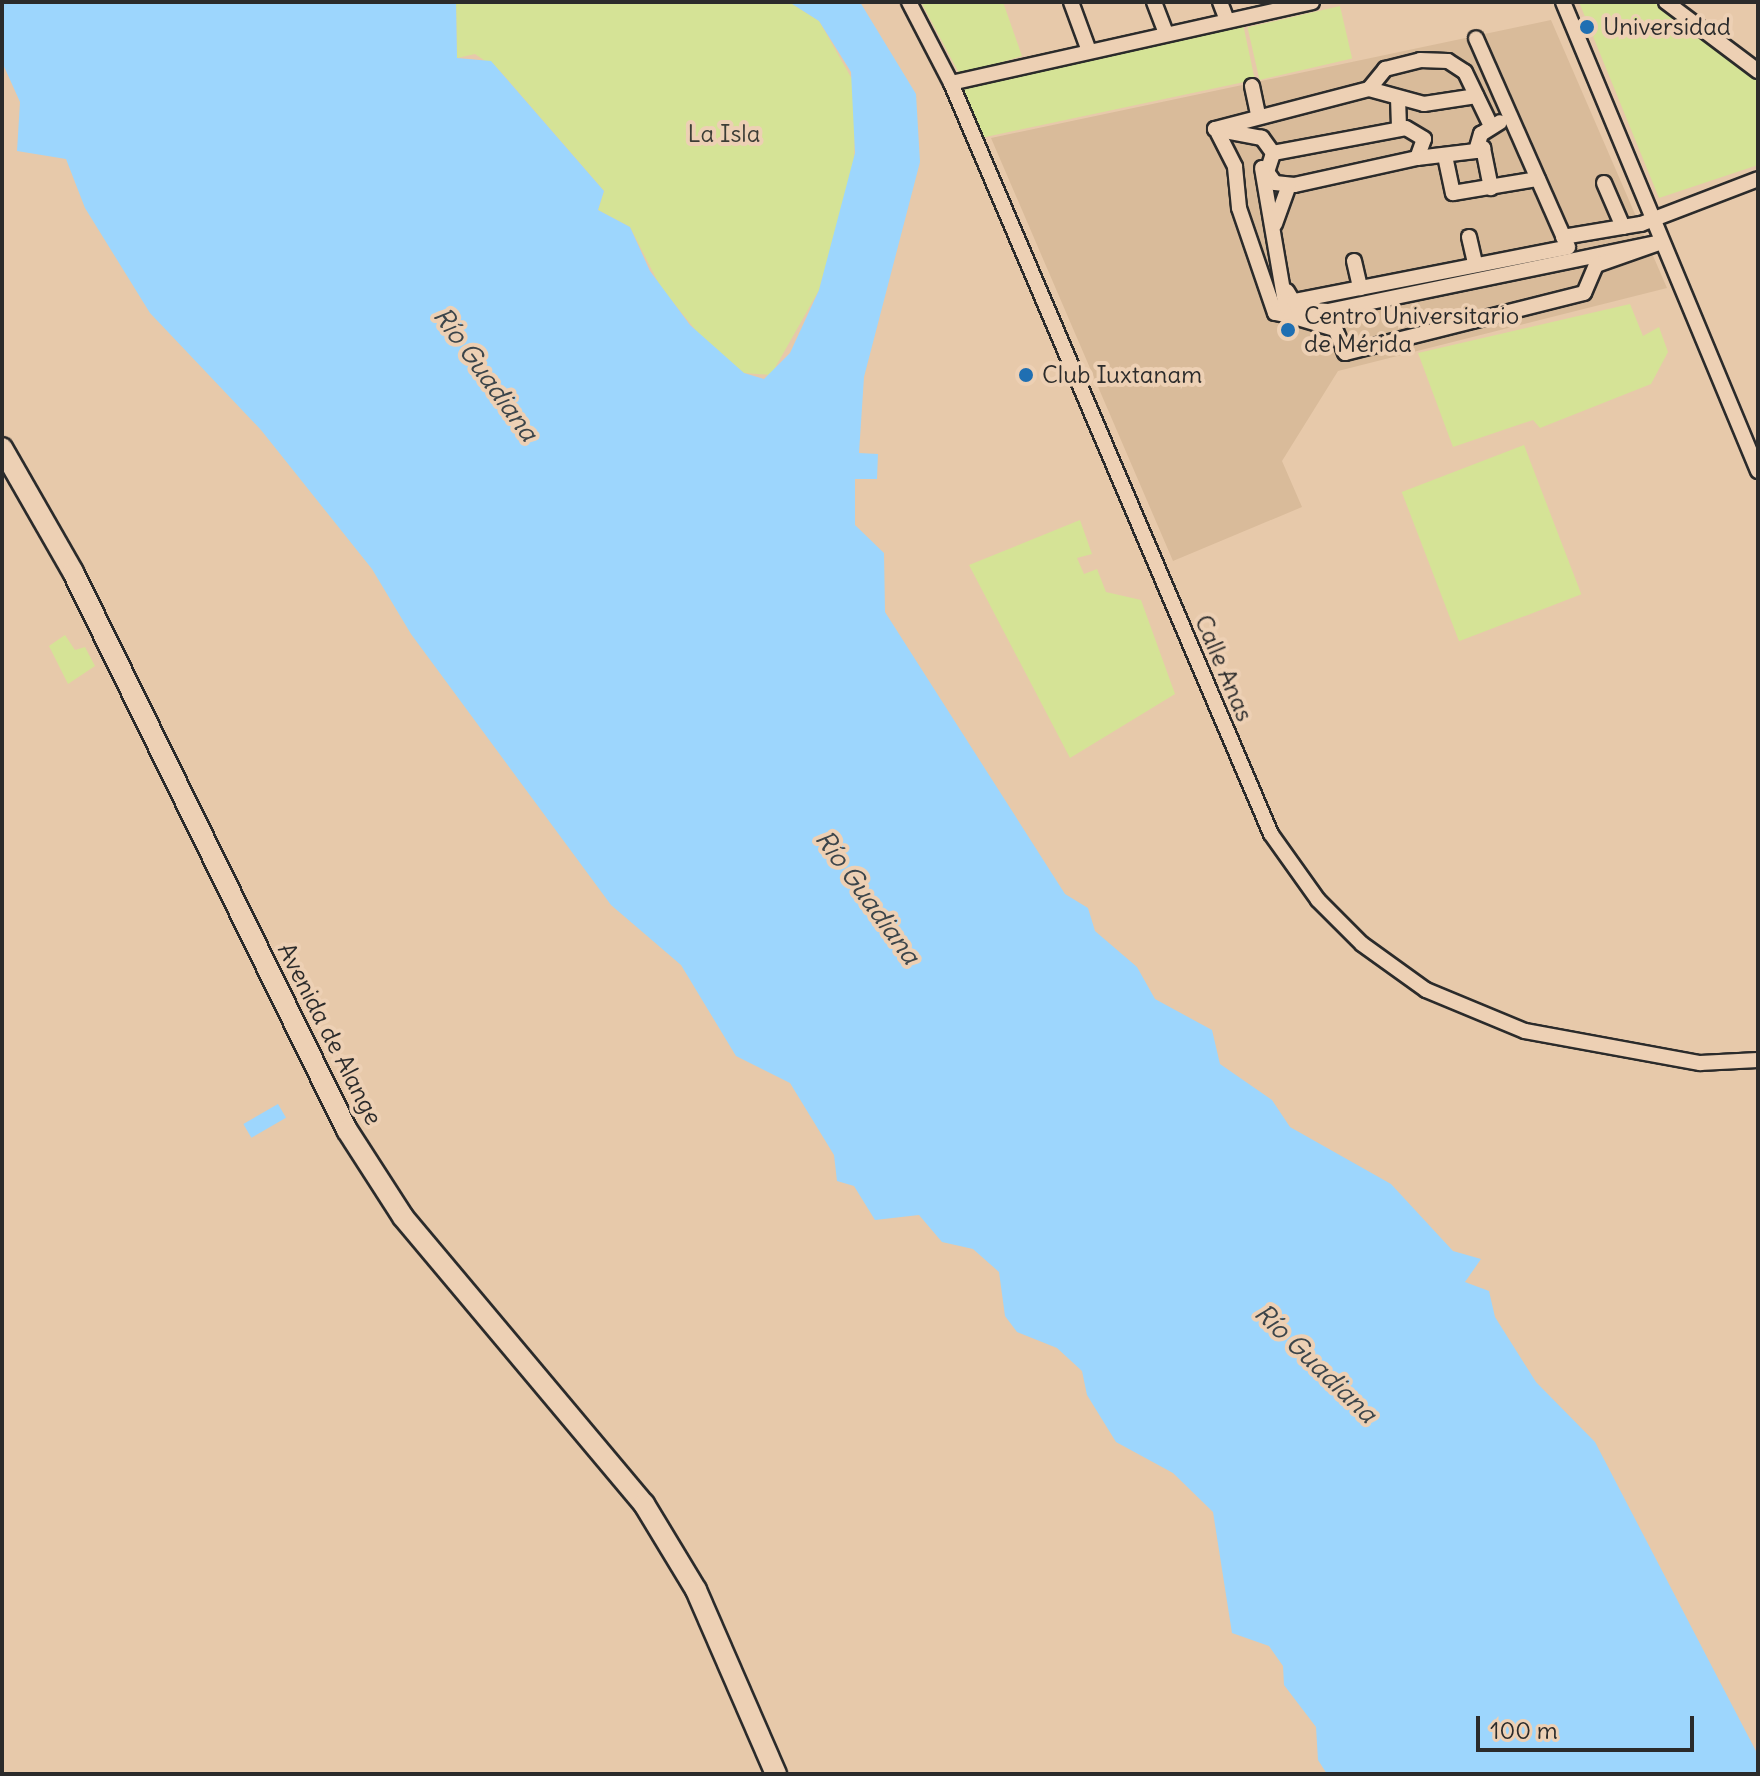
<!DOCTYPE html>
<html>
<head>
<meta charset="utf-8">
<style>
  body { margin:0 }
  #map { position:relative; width:1760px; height:1776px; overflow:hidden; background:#e7c9aa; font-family:Delius,sans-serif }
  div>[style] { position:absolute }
  .built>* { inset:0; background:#d9bb9a }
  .green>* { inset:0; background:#d5e396; transform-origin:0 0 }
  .water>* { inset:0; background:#9dd6fd; transform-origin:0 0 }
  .roads { filter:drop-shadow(2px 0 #2b2b2b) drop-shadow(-2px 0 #2b2b2b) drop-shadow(0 2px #2b2b2b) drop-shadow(0 -2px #2b2b2b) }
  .street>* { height:14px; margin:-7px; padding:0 7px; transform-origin:7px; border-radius:7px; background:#edd0b4 }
  .secondary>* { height:20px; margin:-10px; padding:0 10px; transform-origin:10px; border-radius:10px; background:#edd0b4 }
  .dots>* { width:22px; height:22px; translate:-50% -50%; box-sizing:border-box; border:4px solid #edd0b4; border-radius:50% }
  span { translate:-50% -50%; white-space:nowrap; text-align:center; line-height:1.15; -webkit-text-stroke:8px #edd0b4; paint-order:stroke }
  .poi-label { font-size:24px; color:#2b2b2b }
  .left { translate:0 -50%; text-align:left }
  .park-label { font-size:24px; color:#3c3d36 }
  .street-label { font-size:24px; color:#2b2b2b }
  .water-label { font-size:26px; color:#3c454a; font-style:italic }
  .frame { position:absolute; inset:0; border:4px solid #2b2b2b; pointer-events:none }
  .scale { position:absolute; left:1476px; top:1716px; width:218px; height:36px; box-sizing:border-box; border:4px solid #2b2b2b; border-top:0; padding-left:10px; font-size:24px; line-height:28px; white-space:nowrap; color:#2b2b2b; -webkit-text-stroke:6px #edd0b4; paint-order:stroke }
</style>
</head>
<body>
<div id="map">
  <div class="built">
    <div style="clip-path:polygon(1551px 20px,1667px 288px,1338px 371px,1282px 461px,1302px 507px,1173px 561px,991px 138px)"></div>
  </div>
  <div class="green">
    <div style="clip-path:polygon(456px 2px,789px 2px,819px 21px,856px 86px,854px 165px,819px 290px,771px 375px,744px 373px,702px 338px,660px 286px,630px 227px,598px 210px,604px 191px,500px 71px,475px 54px,457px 58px)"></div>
    <div style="clip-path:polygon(921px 2px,1003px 2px,1022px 56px,960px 75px)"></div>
    <div style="clip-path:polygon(1579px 2px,1657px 2px,1758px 77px,1758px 165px,1659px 198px)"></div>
    <div style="left:1340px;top:6px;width:54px;height:95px;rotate:77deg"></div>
    <div style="left:1243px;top:24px;width:57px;height:287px;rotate:78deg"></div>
    <div style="clip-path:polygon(1630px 304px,1643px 336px,1659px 327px,1668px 352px,1651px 384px,1540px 428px,1533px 420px,1453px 447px,1418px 353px)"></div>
    <div style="left:1524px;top:445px;width:160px;height:131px;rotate:69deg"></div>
    <div style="clip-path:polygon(1080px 520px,1092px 554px,1077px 558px,1084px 574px,1097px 569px,1106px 592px,1141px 600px,1175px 694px,1070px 758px,969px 565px)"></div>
    <div style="clip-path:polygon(65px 635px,75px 650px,85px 647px,95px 666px,68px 684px,49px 646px)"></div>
  </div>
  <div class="water">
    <div style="clip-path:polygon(2px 2px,456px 2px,457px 58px,491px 61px,604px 191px,598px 210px,630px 227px,650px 271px,690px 325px,744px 373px,764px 379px,790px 353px,819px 290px,855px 153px,851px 72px,819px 21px,789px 2px,860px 2px,916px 94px,920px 162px,864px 377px,859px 453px,878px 454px,877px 479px,855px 479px,855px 525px,884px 553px,885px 612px,1065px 894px,1088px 908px,1095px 931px,1137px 967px,1155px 999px,1212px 1030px,1220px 1064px,1272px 1100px,1290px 1127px,1391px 1184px,1453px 1251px,1481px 1259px,1465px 1282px,1489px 1291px,1495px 1317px,1536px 1382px,1595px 1442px,1758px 1755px,1758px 1774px,1327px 1774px,1318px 1760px,1316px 1727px,1284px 1685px,1283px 1666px,1269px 1646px,1232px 1633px,1213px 1512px,1173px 1473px,1116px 1442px,1087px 1395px,1082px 1371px,1057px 1348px,1017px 1332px,1005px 1316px,999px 1272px,973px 1249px,942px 1242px,919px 1215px,875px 1220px,854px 1186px,837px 1181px,834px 1155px,790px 1083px,736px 1056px,681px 965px,611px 905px,411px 634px,372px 569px,261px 430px,150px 313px,85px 208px,66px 159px,17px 151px,20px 102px,2px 62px)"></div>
    <div style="left:278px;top:1104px;width:16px;height:40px;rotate:60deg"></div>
  </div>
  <div class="roads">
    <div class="street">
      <div style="left:909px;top:2px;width:91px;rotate:62.6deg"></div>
      <div style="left:951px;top:83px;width:816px;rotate:66.92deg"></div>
      <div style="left:1271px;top:834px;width:81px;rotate:54.5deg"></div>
      <div style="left:1318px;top:900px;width:62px;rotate:45deg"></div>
      <div style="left:1362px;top:944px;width:79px;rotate:35.7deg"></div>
      <div style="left:1426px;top:990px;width:107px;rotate:22.5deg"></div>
      <div style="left:1525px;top:1031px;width:178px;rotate:10.4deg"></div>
      <div style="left:1700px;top:1063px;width:58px;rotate:-3deg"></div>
      <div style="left:1071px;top:2px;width:52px;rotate:69.8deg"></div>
      <div style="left:1154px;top:2px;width:34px;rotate:69deg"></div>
      <div style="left:1220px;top:2px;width:19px;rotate:69deg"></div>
      <div style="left:1563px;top:2px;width:508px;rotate:67.42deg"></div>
      <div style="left:1666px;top:2px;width:115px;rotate:36.9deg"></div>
      <div style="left:951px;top:83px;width:370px;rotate:-12.6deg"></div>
      <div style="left:1252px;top:86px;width:30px;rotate:78deg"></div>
      <div style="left:1369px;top:89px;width:57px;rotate:15.3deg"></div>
      <div style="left:1424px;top:104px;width:53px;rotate:-8.7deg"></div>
      <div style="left:1398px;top:98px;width:31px;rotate:88deg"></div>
      <div style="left:1406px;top:128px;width:21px;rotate:31deg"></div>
      <div style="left:1424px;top:139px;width:20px;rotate:110deg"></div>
      <div style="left:1417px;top:158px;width:126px;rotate:167.6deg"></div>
      <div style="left:1294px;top:185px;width:19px;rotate:-174deg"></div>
      <div style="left:1275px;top:183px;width:14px;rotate:-126deg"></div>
      <div style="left:1267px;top:172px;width:20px;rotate:-72deg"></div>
      <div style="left:1273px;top:153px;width:135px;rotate:-10.6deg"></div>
      <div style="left:1218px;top:133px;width:38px;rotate:63deg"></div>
      <div style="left:1235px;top:167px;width:41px;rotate:84.4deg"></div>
      <div style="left:1239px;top:208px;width:111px;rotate:71.1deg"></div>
      <div style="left:1275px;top:313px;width:16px;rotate:11deg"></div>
      <div style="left:1476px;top:151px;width:8px;rotate:-23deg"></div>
      <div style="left:1483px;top:148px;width:41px;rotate:78.7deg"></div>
      <div style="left:1273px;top:153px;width:19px;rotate:-126deg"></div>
      <div style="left:1262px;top:138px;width:48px;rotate:-169.2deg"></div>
      <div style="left:1215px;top:129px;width:159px;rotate:-14.6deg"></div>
      <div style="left:1369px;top:89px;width:26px;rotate:-51deg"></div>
      <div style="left:1385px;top:69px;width:36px;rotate:-14deg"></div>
      <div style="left:1420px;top:60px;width:28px;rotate:2deg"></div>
      <div style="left:1448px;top:61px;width:20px;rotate:33deg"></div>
      <div style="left:1465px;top:72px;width:60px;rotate:64.3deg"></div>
      <div style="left:1445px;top:156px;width:38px;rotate:78deg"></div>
      <div style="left:1453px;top:193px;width:86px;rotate:-9.4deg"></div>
      <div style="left:1417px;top:158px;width:59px;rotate:-6.8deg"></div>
      <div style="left:1476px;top:151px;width:18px;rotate:-74deg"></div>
      <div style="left:1481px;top:134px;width:22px;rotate:-32deg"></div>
      <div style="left:1262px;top:168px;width:137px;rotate:80.3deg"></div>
      <div style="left:1285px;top:303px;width:14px;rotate:65deg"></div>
      <div style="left:1291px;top:316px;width:42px;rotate:16.7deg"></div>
      <div style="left:1604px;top:183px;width:48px;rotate:66.6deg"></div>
      <div style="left:1275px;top:224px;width:41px;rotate:-70.3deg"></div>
      <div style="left:1469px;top:237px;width:28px;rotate:77deg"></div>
      <div style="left:1563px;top:237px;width:79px;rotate:-9.5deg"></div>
      <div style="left:1641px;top:224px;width:125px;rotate:-21deg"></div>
      <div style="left:1354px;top:261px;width:28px;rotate:77deg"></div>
      <div style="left:1287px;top:291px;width:21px;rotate:59deg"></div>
      <div style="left:1298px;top:309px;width:30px;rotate:4deg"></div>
      <div style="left:1328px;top:311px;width:341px;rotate:-11.7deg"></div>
      <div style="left:1662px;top:242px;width:70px;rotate:160.8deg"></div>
      <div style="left:1596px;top:265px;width:30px;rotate:113deg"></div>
      <div style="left:1584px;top:293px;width:246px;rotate:165.9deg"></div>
      <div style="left:1345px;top:353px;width:45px;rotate:-112deg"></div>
      <div style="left:1294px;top:301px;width:279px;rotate:-11.1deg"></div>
      <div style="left:1568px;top:247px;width:228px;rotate:-113.8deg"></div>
    </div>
    <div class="secondary">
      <div style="left:2px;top:448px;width:143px;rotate:60.2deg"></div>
      <div style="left:73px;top:572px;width:622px;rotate:63.85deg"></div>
      <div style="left:347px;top:1130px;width:103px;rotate:57.2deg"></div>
      <div style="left:403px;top:1217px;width:375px;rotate:50deg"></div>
      <div style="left:644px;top:1504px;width:100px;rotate:58.8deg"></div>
      <div style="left:696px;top:1590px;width:201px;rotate:66.5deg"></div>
    </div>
  </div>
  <div class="dots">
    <div style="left:1587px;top:27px;background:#1f6fb2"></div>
    <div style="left:1288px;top:330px;background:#1f6fb2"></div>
    <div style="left:1026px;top:375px;background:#1f6fb2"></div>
  </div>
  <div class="poi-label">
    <span class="left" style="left:1603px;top:27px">Universidad</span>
    <span class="left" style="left:1304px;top:330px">Centro Universitario<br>de Mérida</span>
    <span class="left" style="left:1042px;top:375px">Club Iuxtanam</span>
  </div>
  <div class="park-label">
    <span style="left:724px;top:134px">La Isla</span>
  </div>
  <div class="street-label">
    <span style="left:1224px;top:668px;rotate:67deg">Calle Anas</span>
    <span style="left:330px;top:1034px;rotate:63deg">Avenida de Alange</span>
  </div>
  <div class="water-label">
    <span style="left:486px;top:374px;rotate:54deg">Río Guadiana</span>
    <span style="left:868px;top:897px;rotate:54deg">Río Guadiana</span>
    <span style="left:1316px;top:1363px;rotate:44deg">Río Guadiana</span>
  </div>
  <div class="frame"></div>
  <div class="scale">100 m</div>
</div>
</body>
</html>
